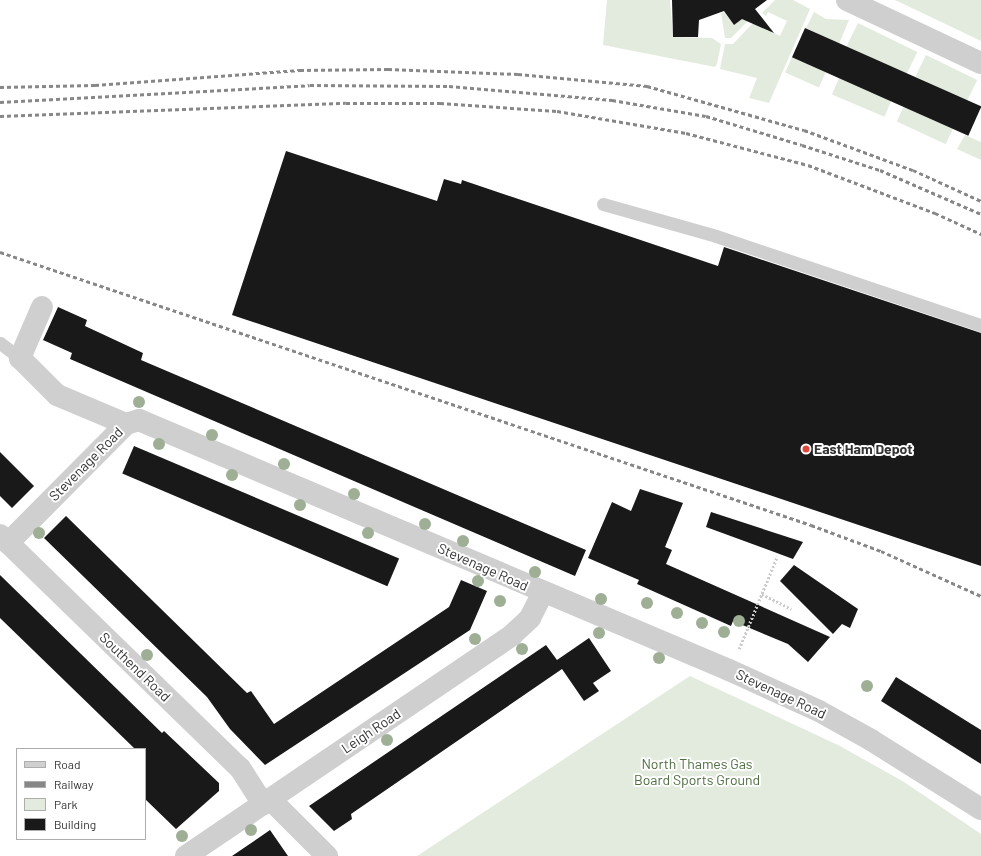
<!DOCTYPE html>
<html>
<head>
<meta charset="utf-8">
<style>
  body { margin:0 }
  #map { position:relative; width:981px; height:856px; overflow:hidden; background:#fff; font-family:Barlow,sans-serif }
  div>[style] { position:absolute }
  .green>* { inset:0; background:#e3ebde; transform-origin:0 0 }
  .building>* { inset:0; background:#191919; transform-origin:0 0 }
  .path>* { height:2.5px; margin-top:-1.25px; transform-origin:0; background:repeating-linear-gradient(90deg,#ccc 0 2px,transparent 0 4px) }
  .service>* { height:13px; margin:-6.5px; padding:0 6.5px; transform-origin:6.5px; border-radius:6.5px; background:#cfcfcf }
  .minor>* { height:22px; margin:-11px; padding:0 11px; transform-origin:11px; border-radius:11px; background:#cfcfcf }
  .rail>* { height:3px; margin-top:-1.5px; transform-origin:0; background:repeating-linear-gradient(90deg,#878787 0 4px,transparent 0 7px) }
  .trees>* { width:12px; height:12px; margin:-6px; border-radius:50%; background:#9eaf96 }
  .dots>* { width:11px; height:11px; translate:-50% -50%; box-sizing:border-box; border:2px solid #fff; border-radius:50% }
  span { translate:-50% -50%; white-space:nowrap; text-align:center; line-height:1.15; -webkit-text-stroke:4px #fff; paint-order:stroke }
  .poi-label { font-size:14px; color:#323232; font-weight:700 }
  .left { translate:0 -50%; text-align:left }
  .street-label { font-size:14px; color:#323232 }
  .park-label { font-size:14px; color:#4f6d40 }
  .legend { position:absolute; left:16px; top:748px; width:130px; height:92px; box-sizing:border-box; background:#fff; border:1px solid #adadad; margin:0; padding:5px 7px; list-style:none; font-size:12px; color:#323232 }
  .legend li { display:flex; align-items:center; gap:8px; height:20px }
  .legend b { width:20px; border:1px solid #adadad }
</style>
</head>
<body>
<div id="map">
  <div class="green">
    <div style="clip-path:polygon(607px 0,670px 0,673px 37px,712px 38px,721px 44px,717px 64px,715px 67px,603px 45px)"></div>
    <div style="clip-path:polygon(775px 0,793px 0,810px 9px,769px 103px,749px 98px,757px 78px,720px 69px,725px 44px,733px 44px,754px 22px,780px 36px,787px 21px,768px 12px,766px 16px,762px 13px)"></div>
    <div style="clip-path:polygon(895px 0,981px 0,981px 41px)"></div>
    <div style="clip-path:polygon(753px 11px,755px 14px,731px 38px,725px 38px,721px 13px,724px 12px,734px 25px)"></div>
    <div style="clip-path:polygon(814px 12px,826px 19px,849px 20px,839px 44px,806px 28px)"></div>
    <div style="left:858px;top:23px;width:66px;height:26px;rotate:26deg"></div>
    <div style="left:926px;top:55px;width:57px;height:24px;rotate:26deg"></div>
    <div style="left:792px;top:57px;width:37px;height:17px;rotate:24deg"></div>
    <div style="left:839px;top:78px;width:57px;height:18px;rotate:23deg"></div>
    <div style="left:904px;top:106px;width:54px;height:17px;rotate:25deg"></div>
    <div style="clip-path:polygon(965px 135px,981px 142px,981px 160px,957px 149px)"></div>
    <div style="clip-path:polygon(690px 676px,840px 746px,904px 782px,981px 834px,981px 856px,417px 856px)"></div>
  </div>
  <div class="building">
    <div style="clip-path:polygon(672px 0,767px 0,755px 9px,774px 33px,742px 19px,734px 25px,724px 11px,699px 20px,698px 37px,673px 37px)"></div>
    <div style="left:805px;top:28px;width:193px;height:32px;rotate:24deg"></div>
    <div style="clip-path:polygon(286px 151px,437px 201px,444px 179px,461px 184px,462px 180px,718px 266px,724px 247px,981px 333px,981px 566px,232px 315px)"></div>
    <div style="clip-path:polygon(58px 307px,87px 320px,85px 326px,143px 353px,141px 360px,586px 550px,575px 576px,70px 359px,72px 353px,43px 340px)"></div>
    <div style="left:134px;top:446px;width:288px;height:30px;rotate:23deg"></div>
    <div style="clip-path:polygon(0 452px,34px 486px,12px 508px,0 496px)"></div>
    <div style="clip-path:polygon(640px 489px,683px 503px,665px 547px,672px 550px,666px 564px,830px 637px,808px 662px,788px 644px,733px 621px,731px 626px,637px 584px,639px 580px,588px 558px,612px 502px,631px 511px)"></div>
    <div style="clip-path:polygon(711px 512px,803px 542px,793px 559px,706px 527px)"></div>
    <div style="clip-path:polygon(66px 516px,247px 693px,251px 691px,274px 724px,449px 607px,461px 580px,487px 591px,470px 630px,265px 765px,230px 729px,207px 697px,44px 538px)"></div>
    <div style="clip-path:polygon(794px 565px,858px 609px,850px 628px,842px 624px,833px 634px,780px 581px)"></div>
    <div style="clip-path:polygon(0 575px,162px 733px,164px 731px,219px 783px,219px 791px,176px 829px,145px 799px,145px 749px,135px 749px,0 618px)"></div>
    <div style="clip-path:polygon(589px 638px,611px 671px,593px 683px,599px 691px,584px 701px,562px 669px,351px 814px,352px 819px,334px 831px,309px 806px,546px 645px,557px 660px)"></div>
    <div style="clip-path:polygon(896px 677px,981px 730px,981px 764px,881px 701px)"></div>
    <div style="clip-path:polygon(270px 830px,288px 856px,232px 856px,257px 839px)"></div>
  </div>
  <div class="path">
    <div style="left:762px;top:594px;width:33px;rotate:27deg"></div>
    <div style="left:739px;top:649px;width:100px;rotate:-67.6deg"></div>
  </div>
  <div class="service">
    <div style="left:603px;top:204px;width:117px;rotate:15.8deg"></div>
    <div style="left:716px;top:236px;width:280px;rotate:18.6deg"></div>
    <div style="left:0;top:343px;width:25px;rotate:37deg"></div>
  </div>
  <div class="minor">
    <div style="left:847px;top:0;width:148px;rotate:25.2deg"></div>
    <div style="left:42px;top:307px;width:56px;rotate:113.3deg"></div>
    <div style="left:20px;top:358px;width:52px;rotate:45deg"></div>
    <div style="left:57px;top:395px;width:75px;rotate:22.8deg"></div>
    <div style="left:0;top:535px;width:334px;rotate:44.2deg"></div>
    <div style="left:240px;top:768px;width:43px;rotate:57.4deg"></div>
    <div style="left:8px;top:543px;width:168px;rotate:-45.2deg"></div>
    <div style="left:126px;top:424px;width:14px;rotate:-17deg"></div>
    <div style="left:139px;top:420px;width:641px;rotate:22.96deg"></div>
    <div style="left:729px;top:670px;width:99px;rotate:24.5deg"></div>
    <div style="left:819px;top:711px;width:60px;rotate:29.1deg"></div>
    <div style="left:871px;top:740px;width:130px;rotate:32.1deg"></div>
    <div style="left:270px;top:799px;width:81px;rotate:45deg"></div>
    <div style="left:186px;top:856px;width:394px;rotate:-34.1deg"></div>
    <div style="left:512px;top:635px;width:25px;rotate:-43deg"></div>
    <div style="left:530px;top:618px;width:28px;rotate:-63deg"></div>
  </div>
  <div class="rail">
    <div style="left:0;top:87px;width:95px;rotate:-1.2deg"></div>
    <div style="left:95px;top:85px;width:206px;rotate:-4.2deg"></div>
    <div style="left:300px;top:70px;width:88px;rotate:-0.7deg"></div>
    <div style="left:388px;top:69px;width:130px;rotate:2.2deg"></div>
    <div style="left:518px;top:74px;width:130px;rotate:5.3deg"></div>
    <div style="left:647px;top:86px;width:163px;rotate:15.7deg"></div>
    <div style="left:804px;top:130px;width:116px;rotate:20.2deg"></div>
    <div style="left:913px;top:170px;width:75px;rotate:24.5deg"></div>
    <div style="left:0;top:102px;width:310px;rotate:-3.1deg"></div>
    <div style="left:310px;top:85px;width:139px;rotate:0.4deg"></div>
    <div style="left:449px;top:86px;width:164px;rotate:4.9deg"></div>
    <div style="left:612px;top:100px;width:95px;rotate:9.7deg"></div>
    <div style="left:706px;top:116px;width:100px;rotate:16.8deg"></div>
    <div style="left:802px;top:145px;width:82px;rotate:17.8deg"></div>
    <div style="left:880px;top:170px;width:110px;rotate:23.5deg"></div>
    <div style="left:0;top:116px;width:346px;rotate:-2.2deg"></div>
    <div style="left:346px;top:103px;width:94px"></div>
    <div style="left:440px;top:103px;width:117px;rotate:3.9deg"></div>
    <div style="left:557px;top:111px;width:131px;rotate:9.7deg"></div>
    <div style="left:686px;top:133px;width:126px;rotate:14.7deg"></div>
    <div style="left:808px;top:165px;width:136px;rotate:20.7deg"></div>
    <div style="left:935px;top:213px;width:51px;rotate:24.5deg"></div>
    <div style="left:0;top:252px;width:856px;rotate:18.6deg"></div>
    <div style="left:811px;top:525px;width:75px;rotate:20.4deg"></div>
    <div style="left:881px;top:551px;width:110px;rotate:24.2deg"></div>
  </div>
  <div class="trees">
    <div style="left:139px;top:402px"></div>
    <div style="left:212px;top:435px"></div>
    <div style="left:159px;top:444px"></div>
    <div style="left:284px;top:464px"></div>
    <div style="left:232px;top:475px"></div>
    <div style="left:354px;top:494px"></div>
    <div style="left:300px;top:505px"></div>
    <div style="left:425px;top:524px"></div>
    <div style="left:39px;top:533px"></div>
    <div style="left:368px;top:533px"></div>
    <div style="left:463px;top:541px"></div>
    <div style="left:535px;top:572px"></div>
    <div style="left:478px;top:581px"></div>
    <div style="left:601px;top:599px"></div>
    <div style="left:500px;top:601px"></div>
    <div style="left:647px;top:603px"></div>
    <div style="left:677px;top:613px"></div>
    <div style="left:739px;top:621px"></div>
    <div style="left:702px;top:623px"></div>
    <div style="left:724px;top:632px"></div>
    <div style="left:599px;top:633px"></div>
    <div style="left:475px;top:639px"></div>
    <div style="left:522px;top:649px"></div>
    <div style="left:147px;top:655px"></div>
    <div style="left:659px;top:658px"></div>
    <div style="left:867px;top:686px"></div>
    <div style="left:387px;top:740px"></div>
    <div style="left:251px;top:830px"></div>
    <div style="left:182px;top:836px"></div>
  </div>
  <div class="dots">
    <div style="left:806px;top:449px;background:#e0463c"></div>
  </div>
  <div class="poi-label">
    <span class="left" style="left:814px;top:449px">East Ham Depot</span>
  </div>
  <div class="street-label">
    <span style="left:86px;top:464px;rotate:-45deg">Stevenage Road</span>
    <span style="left:483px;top:567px;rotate:24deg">Stevenage Road</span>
    <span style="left:135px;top:667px;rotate:44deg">Southend Road</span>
    <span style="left:781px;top:694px;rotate:25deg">Stevenage Road</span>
    <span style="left:371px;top:731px;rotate:-34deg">Leigh Road</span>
  </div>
  <div class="park-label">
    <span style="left:697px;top:772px">North Thames Gas<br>Board Sports Ground</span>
  </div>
  <ul class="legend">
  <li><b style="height:5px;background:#cfcfcf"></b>Road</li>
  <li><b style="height:5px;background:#878787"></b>Railway</li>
  <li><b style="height:11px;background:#e3ebde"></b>Park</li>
  <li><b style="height:11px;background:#191919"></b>Building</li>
  </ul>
</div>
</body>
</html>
